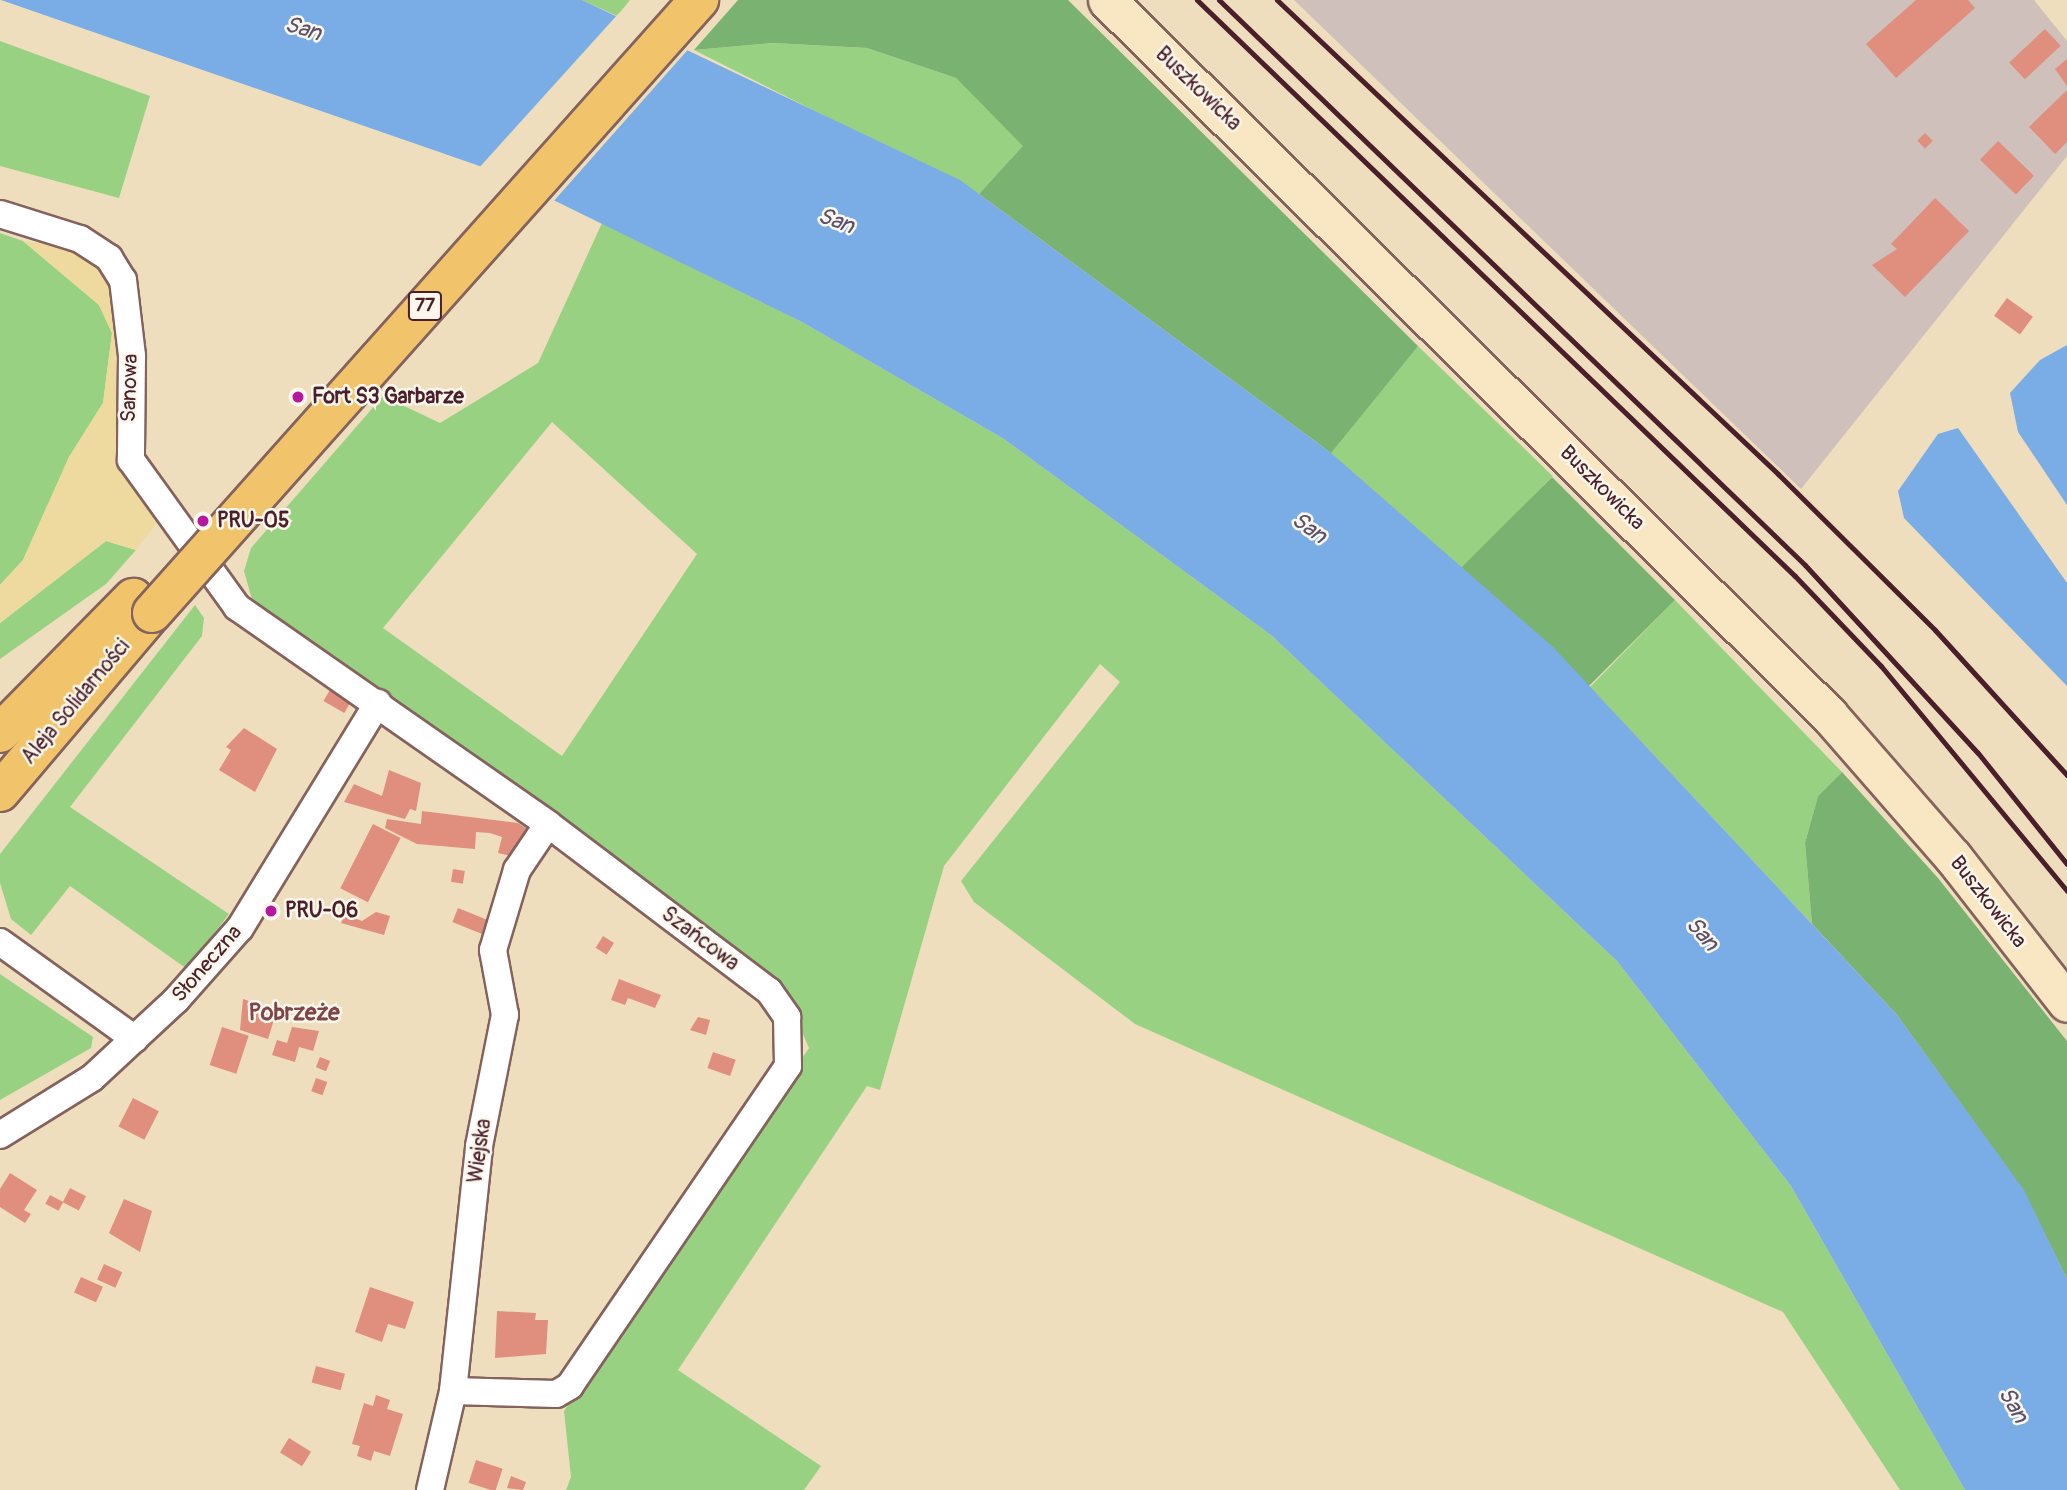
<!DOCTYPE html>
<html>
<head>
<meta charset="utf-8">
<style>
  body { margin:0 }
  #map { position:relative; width:2067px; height:1490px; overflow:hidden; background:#efdebd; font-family:Pangolin,sans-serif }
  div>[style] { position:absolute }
  .industrial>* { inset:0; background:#d0c0bc }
  .green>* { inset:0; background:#99d183; transform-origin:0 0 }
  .forest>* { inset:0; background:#7ab371; transform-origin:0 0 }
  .sand>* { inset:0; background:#eeda9e }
  .water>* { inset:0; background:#7aace6 }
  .pier>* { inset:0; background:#efdebd }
  .building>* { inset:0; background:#e08e7d; transform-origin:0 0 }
  .roads { filter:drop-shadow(2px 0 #84625e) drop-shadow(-2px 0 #84625e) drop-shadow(0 2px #84625e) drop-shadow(0 -2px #84625e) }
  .street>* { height:26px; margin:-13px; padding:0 13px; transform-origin:13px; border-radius:13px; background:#fff }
  .secondary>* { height:37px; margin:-18.5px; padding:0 18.5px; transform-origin:18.5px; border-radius:18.5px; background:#f9e7c3 }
  .highway>* { height:38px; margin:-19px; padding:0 19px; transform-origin:19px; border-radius:19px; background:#f1c36a }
  .rail>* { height:5px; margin:-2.5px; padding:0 2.5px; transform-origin:2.5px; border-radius:2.5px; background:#4a1f2b }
  .bridges { filter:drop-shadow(2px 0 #84625e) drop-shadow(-2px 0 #84625e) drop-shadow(0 2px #84625e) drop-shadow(0 -2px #84625e) }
  .highway-bridge>* { height:38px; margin:-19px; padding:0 19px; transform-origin:19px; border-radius:19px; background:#f1c36a }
  .dots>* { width:19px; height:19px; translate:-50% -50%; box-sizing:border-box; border:4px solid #fbf7ec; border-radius:50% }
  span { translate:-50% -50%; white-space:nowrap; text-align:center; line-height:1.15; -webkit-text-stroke:5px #fbf7ec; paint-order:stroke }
  .shield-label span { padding:2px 5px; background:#fbf7ec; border:2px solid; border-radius:5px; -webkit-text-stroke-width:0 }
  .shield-label { font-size:19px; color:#4a1f2b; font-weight:700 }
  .street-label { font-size:21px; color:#4a1f2b }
  .poi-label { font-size:21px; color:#4a1f2b; font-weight:700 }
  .left { translate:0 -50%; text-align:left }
  .water-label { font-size:23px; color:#5b506c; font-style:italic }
  .neighbourhood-label { font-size:23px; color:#7e4648; font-weight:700 }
</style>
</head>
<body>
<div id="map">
  <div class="industrial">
    <div style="clip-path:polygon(1294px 0,2034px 0,2067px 41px,2067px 156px,1801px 489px)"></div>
  </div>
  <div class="green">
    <div style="clip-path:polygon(582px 0,630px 0,617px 16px)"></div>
    <div style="clip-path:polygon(0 41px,150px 96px,119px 198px,0 166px)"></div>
    <div style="clip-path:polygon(773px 43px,867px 48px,956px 78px,1024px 146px,979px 194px,694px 50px)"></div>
    <div style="clip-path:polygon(evenodd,602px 223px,802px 322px,1004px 439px,1271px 635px,1617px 961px,1791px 1186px,1965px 1490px,1900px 1490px,1783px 1312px,1135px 1024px,974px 902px,961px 881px,1120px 682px,1100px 664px,944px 866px,880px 1090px,867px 1086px,678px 1370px,821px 1466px,804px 1490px,566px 1490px,571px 1477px,564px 1411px,809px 1048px,788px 1000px,253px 603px,244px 571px,251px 548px,383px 396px,440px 423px,538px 363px,602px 223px,552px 422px,697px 554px,562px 756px,383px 628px,552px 422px)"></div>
    <div style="clip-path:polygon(0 233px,23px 241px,99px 305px,112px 333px,103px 403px,69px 457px,23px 560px,0 585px)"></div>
    <div style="left:1418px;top:346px;width:187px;height:138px;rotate:44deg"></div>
    <div style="clip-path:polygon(106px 541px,136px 550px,106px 584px,0 659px,0 623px)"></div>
    <div style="clip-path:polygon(1675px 600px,1842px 772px,1818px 796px,1805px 843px,1812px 924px,1590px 687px)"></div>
    <div style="clip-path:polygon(195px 605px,204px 618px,202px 636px,70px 807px,229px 914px,187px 969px,70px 886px,31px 935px,11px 919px,0 883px,0 854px)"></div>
    <div style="clip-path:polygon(0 974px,93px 1037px,91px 1048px,0 1100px)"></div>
  </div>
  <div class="forest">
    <div style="clip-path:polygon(738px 0,1068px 0,1418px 346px,1331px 453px,979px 194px,1023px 146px,956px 78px,867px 48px,773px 43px,694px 50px)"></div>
    <div style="left:1552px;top:477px;width:174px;height:128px;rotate:45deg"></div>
    <div style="clip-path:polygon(1842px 772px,1938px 878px,2067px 1041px,2067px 1279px,2023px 1190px,1897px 1015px,1812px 924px,1805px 843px,1818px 796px)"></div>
  </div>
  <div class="sand">
    <div style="clip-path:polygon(23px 241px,77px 247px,118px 289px,124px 458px,149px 511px,160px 519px,136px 550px,106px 541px,0 623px,0 585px,23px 560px,69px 457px,103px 403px,112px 333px,99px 305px)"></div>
  </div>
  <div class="water">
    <div style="clip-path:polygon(1px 0,582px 0,960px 180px,1331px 453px,1553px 647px,1897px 1015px,2024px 1190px,2067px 1279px,2067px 1490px,1965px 1490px,1791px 1186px,1617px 961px,1271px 635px,1004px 439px,802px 322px,494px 171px)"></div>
    <div style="clip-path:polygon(2067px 345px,2067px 505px,2018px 432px,2010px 393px,2040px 360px)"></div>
    <div style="clip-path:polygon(1958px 428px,2067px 583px,2067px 686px,1904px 518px,1898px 491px,1938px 434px)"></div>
  </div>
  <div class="pier">
    <div style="clip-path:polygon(619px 13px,692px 45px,552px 203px,478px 169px)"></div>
  </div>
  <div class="building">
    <div style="clip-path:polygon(1916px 0,1968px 0,1975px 8px,1896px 78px,1866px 44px)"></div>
    <div style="left:2045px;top:29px;width:23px;height:49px;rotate:47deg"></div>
    <div style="clip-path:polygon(2067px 59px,2067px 86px,2055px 69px)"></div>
    <div style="clip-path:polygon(2067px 90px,2067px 142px,2055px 154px,2029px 127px)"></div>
    <div style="left:1925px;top:133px;width:11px;height:11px;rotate:45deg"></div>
    <div style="left:1998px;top:141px;width:50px;height:26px;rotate:44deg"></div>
    <div style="clip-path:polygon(1935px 198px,1969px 231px,1905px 297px,1872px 265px,1897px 249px,1891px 244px)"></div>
    <div style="left:2007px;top:298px;width:32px;height:22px;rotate:36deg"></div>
    <div style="left:331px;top:688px;width:24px;height:15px;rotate:30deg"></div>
    <div style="clip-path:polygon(244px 728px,277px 749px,255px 792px,219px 770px,231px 750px,226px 747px)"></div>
    <div style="clip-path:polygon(389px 770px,421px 783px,416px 811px,410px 809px,405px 819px,344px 802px,354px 784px,382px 796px)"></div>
    <div style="clip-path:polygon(422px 811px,518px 823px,530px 831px,527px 842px,519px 840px,515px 857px,498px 853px,502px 837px,490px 833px,476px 832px,475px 849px,417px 844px,385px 828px,387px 819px,421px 824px)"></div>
    <div style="left:373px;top:824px;width:31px;height:72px;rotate:27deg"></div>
    <div style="left:453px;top:869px;width:12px;height:13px;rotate:9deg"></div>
    <div style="left:458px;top:908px;width:32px;height:15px;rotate:22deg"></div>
    <div style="clip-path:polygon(376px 912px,390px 916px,384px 935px,341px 923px,345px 915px,362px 921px)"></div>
    <div style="left:603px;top:936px;width:13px;height:14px;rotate:32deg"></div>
    <div style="clip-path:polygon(619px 979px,661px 995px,655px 1008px,628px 998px,625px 1005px,611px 1000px)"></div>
    <div style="clip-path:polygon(243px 999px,277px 1010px,268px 1039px,240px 1030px)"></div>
    <div style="clip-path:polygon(698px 1017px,710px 1020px,706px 1035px,690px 1030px)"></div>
    <div style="left:222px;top:1027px;width:28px;height:40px;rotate:18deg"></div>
    <div style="clip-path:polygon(292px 1027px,319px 1031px,313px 1051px,299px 1047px,295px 1062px,272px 1055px,277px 1040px,287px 1043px)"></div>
    <div style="left:713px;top:1052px;width:24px;height:17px;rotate:19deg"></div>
    <div style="left:320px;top:1057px;width:11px;height:11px;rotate:22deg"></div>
    <div style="left:316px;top:1078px;width:12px;height:14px;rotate:20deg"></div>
    <div style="left:133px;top:1098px;width:29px;height:32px;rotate:27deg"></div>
    <div style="clip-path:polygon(10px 1173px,37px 1190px,24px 1210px,31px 1214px,25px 1223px,0 1207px,0 1189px)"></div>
    <div style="left:70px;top:1188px;width:18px;height:16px;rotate:27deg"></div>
    <div style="left:50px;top:1195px;width:15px;height:10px;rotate:28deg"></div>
    <div style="clip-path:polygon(124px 1199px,152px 1211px,140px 1252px,109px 1233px)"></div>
    <div style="left:104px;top:1264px;width:20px;height:17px;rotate:24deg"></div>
    <div style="left:81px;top:1277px;width:24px;height:17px;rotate:24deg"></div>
    <div style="clip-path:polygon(370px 1287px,414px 1302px,405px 1329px,388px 1324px,382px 1342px,355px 1332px)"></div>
    <div style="clip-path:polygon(497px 1311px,536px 1313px,535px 1320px,548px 1320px,546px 1354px,495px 1358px)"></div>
    <div style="left:316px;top:1366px;width:30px;height:17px;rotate:15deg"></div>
    <div style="clip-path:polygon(376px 1395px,390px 1400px,387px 1409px,403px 1414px,390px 1456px,374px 1451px,371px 1461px,357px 1456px,360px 1446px,352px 1444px,364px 1403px,373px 1406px)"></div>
    <div style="left:289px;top:1438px;width:26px;height:17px;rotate:32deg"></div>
    <div style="left:476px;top:1460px;width:28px;height:24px;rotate:18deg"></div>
    <div style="clip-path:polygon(511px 1476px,526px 1482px,523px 1490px,507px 1488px)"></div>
  </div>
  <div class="roads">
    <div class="street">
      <div style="left:0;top:214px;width:84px;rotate:17.4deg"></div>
      <div style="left:80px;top:239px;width:35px;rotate:33deg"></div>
      <div style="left:109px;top:258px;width:26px;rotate:58deg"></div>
      <div style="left:123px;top:280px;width:77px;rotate:83.2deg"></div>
      <div style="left:132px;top:356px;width:104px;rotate:90.6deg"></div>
      <div style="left:131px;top:460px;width:181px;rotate:54.2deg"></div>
      <div style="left:237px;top:607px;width:379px;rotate:34.9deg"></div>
      <div style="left:548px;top:824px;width:277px;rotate:37.1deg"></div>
      <div style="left:769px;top:991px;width:32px;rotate:55deg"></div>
      <div style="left:787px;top:1017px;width:49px;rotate:88.8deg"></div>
      <div style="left:788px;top:1066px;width:387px;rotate:124.3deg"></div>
      <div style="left:570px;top:1386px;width:16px;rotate:150deg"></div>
      <div style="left:556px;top:1394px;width:103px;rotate:-178.3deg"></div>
      <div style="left:0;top:942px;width:166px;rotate:35.7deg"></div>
      <div style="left:0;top:1135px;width:108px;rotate:-31.8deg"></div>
      <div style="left:92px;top:1078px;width:115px;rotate:-42.9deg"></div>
      <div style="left:176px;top:1000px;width:96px;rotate:-48.4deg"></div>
      <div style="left:240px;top:928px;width:264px;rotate:-58.5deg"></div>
      <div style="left:430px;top:1490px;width:102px;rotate:-76.9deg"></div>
      <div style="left:453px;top:1391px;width:246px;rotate:-83.9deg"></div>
      <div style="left:479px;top:1146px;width:134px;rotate:-78.8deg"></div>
      <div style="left:505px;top:1015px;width:66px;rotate:-100.5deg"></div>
      <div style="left:493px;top:950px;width:84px;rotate:-73.3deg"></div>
      <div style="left:517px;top:870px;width:55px;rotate:-56deg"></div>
    </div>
    <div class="secondary">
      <div style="left:1107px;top:0;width:1016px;rotate:44.72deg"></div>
      <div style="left:1829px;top:715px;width:189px;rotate:48.9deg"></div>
      <div style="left:1953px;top:857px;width:185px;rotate:52deg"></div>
    </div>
    <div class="highway">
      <div style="left:0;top:733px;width:190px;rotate:-45.4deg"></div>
      <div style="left:0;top:792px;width:235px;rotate:-49.7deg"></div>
    </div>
  </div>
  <div class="rail">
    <div style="left:1197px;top:0;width:830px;rotate:43.93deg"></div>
    <div style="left:1795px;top:576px;width:124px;rotate:46.3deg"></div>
    <div style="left:1881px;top:666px;width:292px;rotate:50.4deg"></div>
    <div style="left:1219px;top:0;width:814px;rotate:43.95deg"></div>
    <div style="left:1805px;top:565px;width:255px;rotate:47.4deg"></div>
    <div style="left:1978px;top:753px;width:142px;rotate:51.3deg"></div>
    <div style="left:1277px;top:0;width:690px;rotate:43.41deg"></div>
    <div style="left:1778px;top:474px;width:221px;rotate:44.8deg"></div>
    <div style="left:1935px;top:630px;width:196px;rotate:47.7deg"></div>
  </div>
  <div class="bridges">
    <div class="highway-bridge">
      <div style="left:152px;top:613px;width:822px;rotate:-48.26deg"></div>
    </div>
  </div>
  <div class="dots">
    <div style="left:298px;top:397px;background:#b5179e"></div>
    <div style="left:203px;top:521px;background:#b5179e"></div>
    <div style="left:271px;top:911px;background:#b5179e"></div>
  </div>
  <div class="shield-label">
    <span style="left:425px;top:306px">77</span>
  </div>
  <div class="street-label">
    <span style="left:1198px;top:89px;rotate:44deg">Buszkowicka</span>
    <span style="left:130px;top:388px;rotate:-88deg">Sanowa</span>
    <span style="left:1602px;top:488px;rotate:45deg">Buszkowicka</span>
    <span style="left:76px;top:702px;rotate:-50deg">Aleja Solidarności</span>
    <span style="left:1988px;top:902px;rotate:52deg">Buszkowicka</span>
    <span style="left:700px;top:939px;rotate:37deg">Szańcowa</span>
    <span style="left:207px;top:964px;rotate:-49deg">Słoneczna</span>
    <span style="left:480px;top:1151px;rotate:-82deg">Wiejska</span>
  </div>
  <div class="poi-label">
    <span class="left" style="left:312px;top:397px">Fort S3 Garbarze</span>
    <span class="left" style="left:217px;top:521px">PRU-05</span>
    <span class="left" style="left:285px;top:911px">PRU-06</span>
  </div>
  <div class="water-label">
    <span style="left:303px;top:29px;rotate:17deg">San</span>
    <span style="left:836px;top:221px;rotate:20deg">San</span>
    <span style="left:1309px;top:528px;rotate:36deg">San</span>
    <span style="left:1702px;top:934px;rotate:49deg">San</span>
    <span style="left:2013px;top:1405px;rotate:60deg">San</span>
  </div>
  <div class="neighbourhood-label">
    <span style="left:294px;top:1013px">Pobrzeże</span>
  </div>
</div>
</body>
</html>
